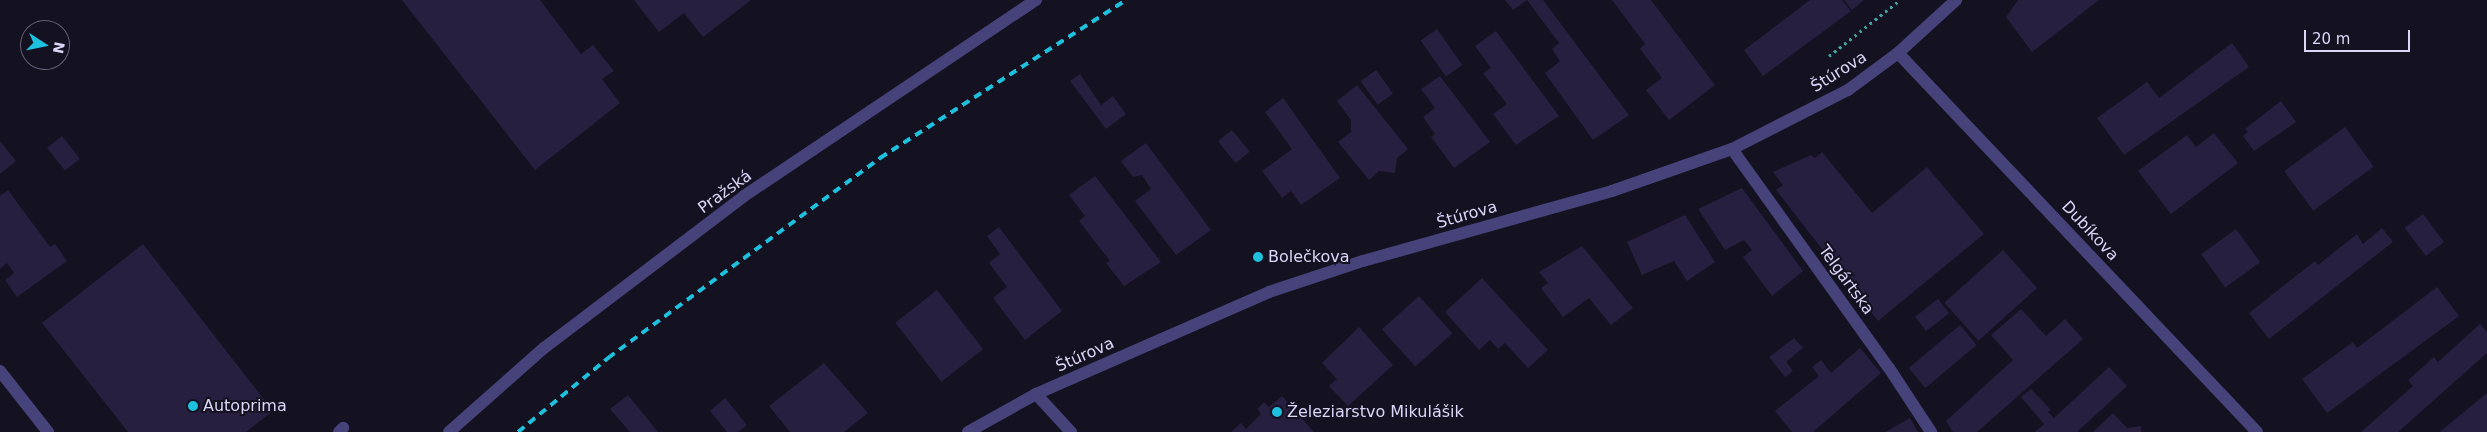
<!DOCTYPE html>
<html>
<head>
<meta charset="utf-8">
<style>
  body { margin:0 }
  #map { position:relative; width:2487px; height:432px; overflow:hidden; background:#141121; font-family:"DejaVu Sans",sans-serif }
  div>[style] { position:absolute }
  .building>* { inset:0; background:#271f3f; transform-origin:0 0 }
  .path>* { height:3px; margin-top:-1.5px; transform-origin:0; background:repeating-linear-gradient(90deg,#3fa5a3 0 2.5px,transparent 0 6.5px) }
  .minor>* { height:12px; margin:-6px; padding:0 6px; transform-origin:6px; border-radius:6px; background:#46427a }
  .rail>* { height:4px; margin-top:-2px; transform-origin:0; background:repeating-linear-gradient(90deg,#1ec1dd 0 8px,transparent 0 14px) }
  .dots>* { width:14px; height:14px; translate:-50% -50%; box-sizing:border-box; border:2px solid #141121; border-radius:50% }
  span { translate:-50% -50%; white-space:nowrap; text-align:center; line-height:1.15; -webkit-text-stroke:4px #141121; paint-order:stroke }
  .street-label { font-size:16px; color:#dcd6f9 }
  .poi-label { font-size:16px; color:#dcd6f9 }
  .left { translate:0 -50%; text-align:left }
  .north { position:absolute; left:20px; top:20px; width:50px; height:50px; box-sizing:border-box; background:#141121; border:1px solid #646077; border-radius:50%; rotate:101deg; font-size:14px; font-weight:700; line-height:20px; text-align:center; color:#dcd6f9 }
  .north::after { content:''; display:block; margin:auto; width:18px; height:22px; background:#1ec1dd; clip-path:polygon(50% 0,100% 100%,50% 72%,0 100%) }
  .scale { position:absolute; left:2304px; top:30px; width:106px; height:22px; box-sizing:border-box; border:2px solid #dcd6f9; border-top:0; padding-left:6px; font-size:15px; line-height:18px; white-space:nowrap; color:#dcd6f9; -webkit-text-stroke:4px #141121; paint-order:stroke }
</style>
</head>
<body>
<div id="map">
  <div class="building">
    <div style="clip-path:polygon(402px 0,540px 0,581px 54px,593px 45px,614px 71px,602px 79px,620px 103px,535px 170px)"></div>
    <div style="clip-path:polygon(634px 0,751px 0,703px 37px,684px 13px,659px 32px)"></div>
    <div style="clip-path:polygon(1505px 0,1527px 0,1513px 10px)"></div>
    <div style="clip-path:polygon(1527px 0,1543px 0,1629px 115px,1593px 140px,1545px 73px,1560px 61px,1552px 49px,1559px 43px)"></div>
    <div style="clip-path:polygon(1612px 0,1651px 0,1715px 85px,1669px 120px,1646px 90px,1662px 78px,1640px 49px,1645px 44px)"></div>
    <div style="clip-path:polygon(1810px 0,1842px 0,1851px 11px,1763px 76px,1744px 50px)"></div>
    <div style="clip-path:polygon(1844px 0,1864px 0,1852px 10px)"></div>
    <div style="clip-path:polygon(2018px 0,2099px 0,2032px 52px,2006px 17px)"></div>
    <div style="left:1437px;top:29px;width:44px;height:20px;rotate:55deg"></div>
    <div style="clip-path:polygon(1496px 31px,1559px 116px,1516px 145px,1493px 114px,1507px 104px,1483px 73px,1491px 68px,1475px 46px)"></div>
    <div style="clip-path:polygon(2232px 43px,2249px 67px,2124px 155px,2097px 118px,2147px 82px,2159px 98px)"></div>
    <div style="left:1376px;top:70px;width:29px;height:19px;rotate:54deg"></div>
    <div style="clip-path:polygon(1080px 74px,1101px 105px,1113px 96px,1126px 114px,1106px 129px,1070px 81px)"></div>
    <div style="clip-path:polygon(1440px 76px,1490px 142px,1454px 168px,1431px 137px,1435px 134px,1423px 117px,1435px 108px,1421px 89px)"></div>
    <div style="clip-path:polygon(1357px 85px,1408px 149px,1397px 158px,1395px 173px,1379px 171px,1369px 180px,1338px 142px,1351px 132px,1351px 120px,1337px 101px)"></div>
    <div style="clip-path:polygon(1283px 98px,1340px 178px,1301px 205px,1291px 191px,1282px 198px,1262px 171px,1292px 149px,1265px 112px)"></div>
    <div style="clip-path:polygon(2281px 101px,2296px 122px,2254px 151px,2243px 136px,2248px 132px,2245px 129px)"></div>
    <div style="left:2345px;top:127px;width:49px;height:75px;rotate:54deg"></div>
    <div style="left:1232px;top:130px;width:28px;height:18px;rotate:51deg"></div>
    <div style="clip-path:polygon(2214px 133px,2238px 163px,2171px 214px,2138px 171px,2187px 135px,2196px 147px)"></div>
    <div style="left:62px;top:136px;width:29px;height:19px;rotate:52deg"></div>
    <div style="clip-path:polygon(0 141px,16px 161px,0 174px)"></div>
    <div style="clip-path:polygon(1146px 143px,1211px 230px,1176px 255px,1135px 201px,1151px 189px,1142px 175px,1133px 177px,1121px 161px)"></div>
    <div style="clip-path:polygon(1822px 152px,1872px 213px,1927px 167px,1984px 234px,1878px 321px,1776px 190px,1783px 185px,1773px 172px,1811px 155px,1815px 158px)"></div>
    <div style="clip-path:polygon(1095px 176px,1161px 262px,1124px 286px,1106px 263px,1110px 261px,1079px 221px,1085px 216px,1069px 195px)"></div>
    <div style="clip-path:polygon(1742px 188px,1803px 271px,1772px 296px,1743px 257px,1752px 250px,1744px 240px,1725px 250px,1698px 209px)"></div>
    <div style="clip-path:polygon(8px 190px,50px 247px,55px 244px,67px 261px,17px 297px,5px 280px,14px 273px,7px 263px,0 269px,0 196px)"></div>
    <div style="left:2423px;top:214px;width:35px;height:23px;rotate:53deg"></div>
    <div style="clip-path:polygon(1685px 215px,1715px 262px,1687px 281px,1674px 261px,1642px 275px,1627px 242px)"></div>
    <div style="clip-path:polygon(999px 227px,1062px 311px,1025px 340px,993px 298px,1007px 287px,989px 263px,1000px 254px,987px 236px)"></div>
    <div style="clip-path:polygon(2382px 228px,2393px 242px,2269px 339px,2249px 313px,2315px 261px,2318px 265px,2357px 234px,2363px 244px)"></div>
    <div style="left:2236px;top:229px;width:41px;height:43px;rotate:54deg"></div>
    <div style="clip-path:polygon(143px 244px,273px 411px,246px 432px,128px 432px,42px 323px)"></div>
    <div style="clip-path:polygon(1582px 246px,1633px 308px,1611px 325px,1589px 298px,1563px 317px,1541px 288px,1548px 283px,1539px 272px)"></div>
    <div style="left:2003px;top:250px;width:51px;height:79px;rotate:48deg"></div>
    <div style="clip-path:polygon(1482px 278px,1548px 350px,1528px 368px,1505px 343px,1498px 349px,1490px 340px,1479px 350px,1445px 312px)"></div>
    <div style="clip-path:polygon(2437px 287px,2459px 316px,2327px 413px,2302px 379px,2353px 342px,2357px 348px)"></div>
    <div style="left:937px;top:290px;width:75px;height:53px;rotate:52deg"></div>
    <div style="left:1419px;top:296px;width:50px;height:50px;rotate:48deg"></div>
    <div style="left:1938px;top:299px;width:18px;height:29px;rotate:52deg"></div>
    <div style="clip-path:polygon(2021px 309px,2046px 336px,2065px 319px,2083px 339px,1977px 432px,1953px 432px,1946px 421px,2013px 360px,1991px 335px)"></div>
    <div style="clip-path:polygon(2480px 324px,2487px 332px,2487px 353px,2398px 432px,2361px 432px,2413px 386px,2408px 380px,2434px 357px,2438px 362px)"></div>
    <div style="left:1960px;top:325px;width:26px;height:67px;rotate:50deg"></div>
    <div style="clip-path:polygon(1359px 327px,1393px 365px,1348px 406px,1329px 386px,1337px 379px,1322px 363px)"></div>
    <div style="clip-path:polygon(1794px 338px,1803px 348px,1786px 362px,1793px 371px,1785px 377px,1769px 357px)"></div>
    <div style="clip-path:polygon(1860px 348px,1881px 373px,1813px 432px,1792px 432px,1775px 411px,1819px 376px,1812px 367px,1821px 360px,1831px 373px)"></div>
    <div style="clip-path:polygon(824px 363px,868px 413px,844px 432px,790px 432px,769px 406px)"></div>
    <div style="clip-path:polygon(2109px 367px,2127px 386px,2077px 432px,2035px 432px,2044px 424px,2021px 397px,2031px 389px,2051px 410px,2048px 412px,2054px 418px)"></div>
    <div style="clip-path:polygon(2487px 393px,2487px 432px,2440px 432px,2448px 425px)"></div>
    <div style="clip-path:polygon(628px 395px,658px 432px,630px 432px,610px 409px)"></div>
    <div style="clip-path:polygon(1282px 396px,1314px 432px,1231px 432px,1241px 423px,1246px 429px,1261px 414px,1257px 409px,1264px 402px,1269px 407px)"></div>
    <div style="clip-path:polygon(725px 398px,747px 425px,738px 432px,727px 432px,710px 411px)"></div>
    <div style="clip-path:polygon(2113px 413px,2127px 428px,2141px 426px,2141px 432px,2093px 432px)"></div>
    <div style="clip-path:polygon(1910px 418px,1918px 432px,1885px 432px)"></div>
  </div>
  <div class="path">
    <div style="left:1829px;top:56px;width:90px;rotate:-38.3deg"></div>
  </div>
  <div class="minor">
    <div style="left:1898px;top:53px;width:522px;rotate:46.55deg"></div>
    <div style="left:1732px;top:149px;width:269px;rotate:54.4deg"></div>
    <div style="left:1889px;top:368px;width:77px;rotate:56.7deg"></div>
    <div style="left:0;top:371px;width:78px;rotate:51.8deg"></div>
    <div style="left:1036px;top:394px;width:52px;rotate:47.4deg"></div>
    <div style="left:339px;top:432px;width:6px;rotate:-45deg"></div>
    <div style="left:449px;top:432px;width:127px;rotate:-41.5deg"></div>
    <div style="left:544px;top:348px;width:251px;rotate:-37.2deg"></div>
    <div style="left:744px;top:196px;width:352px;rotate:-33.9deg"></div>
    <div style="left:968px;top:432px;width:78px;rotate:-29.2deg"></div>
    <div style="left:1036px;top:394px;width:254px;rotate:-23.6deg"></div>
    <div style="left:1269px;top:292px;width:99px;rotate:-18.3deg"></div>
    <div style="left:1363px;top:261px;width:259px;rotate:-15.7deg"></div>
    <div style="left:1612px;top:191px;width:127px;rotate:-19.3deg"></div>
    <div style="left:1732px;top:149px;width:130px;rotate:-27deg"></div>
    <div style="left:1848px;top:90px;width:62px;rotate:-36.5deg"></div>
    <div style="left:1898px;top:53px;width:79px;rotate:-42.4deg"></div>
  </div>
  <div class="rail">
    <div style="left:518px;top:432px;width:117px;rotate:-39.4deg"></div>
    <div style="left:608px;top:358px;width:338px;rotate:-36.3deg"></div>
    <div style="left:880px;top:158px;width:292px;rotate:-32.7deg"></div>
  </div>
  <div class="dots">
    <div style="left:1258px;top:257px;background:#1ec1dd"></div>
    <div style="left:193px;top:406px;background:#1ec1dd"></div>
    <div style="left:1277px;top:412px;background:#1ec1dd"></div>
  </div>
  <div class="street-label">
    <span style="left:1839px;top:72px;rotate:-32deg">Štúrova</span>
    <span style="left:725px;top:192px;rotate:-36deg">Pražská</span>
    <span style="left:1467px;top:215px;rotate:-16deg">Štúrova</span>
    <span style="left:2090px;top:231px;rotate:47deg">Dubíkova</span>
    <span style="left:1846px;top:280px;rotate:54deg">Telgártska</span>
    <span style="left:1085px;top:355px;rotate:-24deg">Štúrova</span>
  </div>
  <div class="poi-label">
    <span class="left" style="left:1268px;top:257px">Bolečkova</span>
    <span class="left" style="left:203px;top:406px">Autoprima</span>
    <span class="left" style="left:1287px;top:412px">Železiarstvo Mikulášik</span>
  </div>
  <div class="north">N</div>
  <div class="scale">20 m</div>
</div>
</body>
</html>
